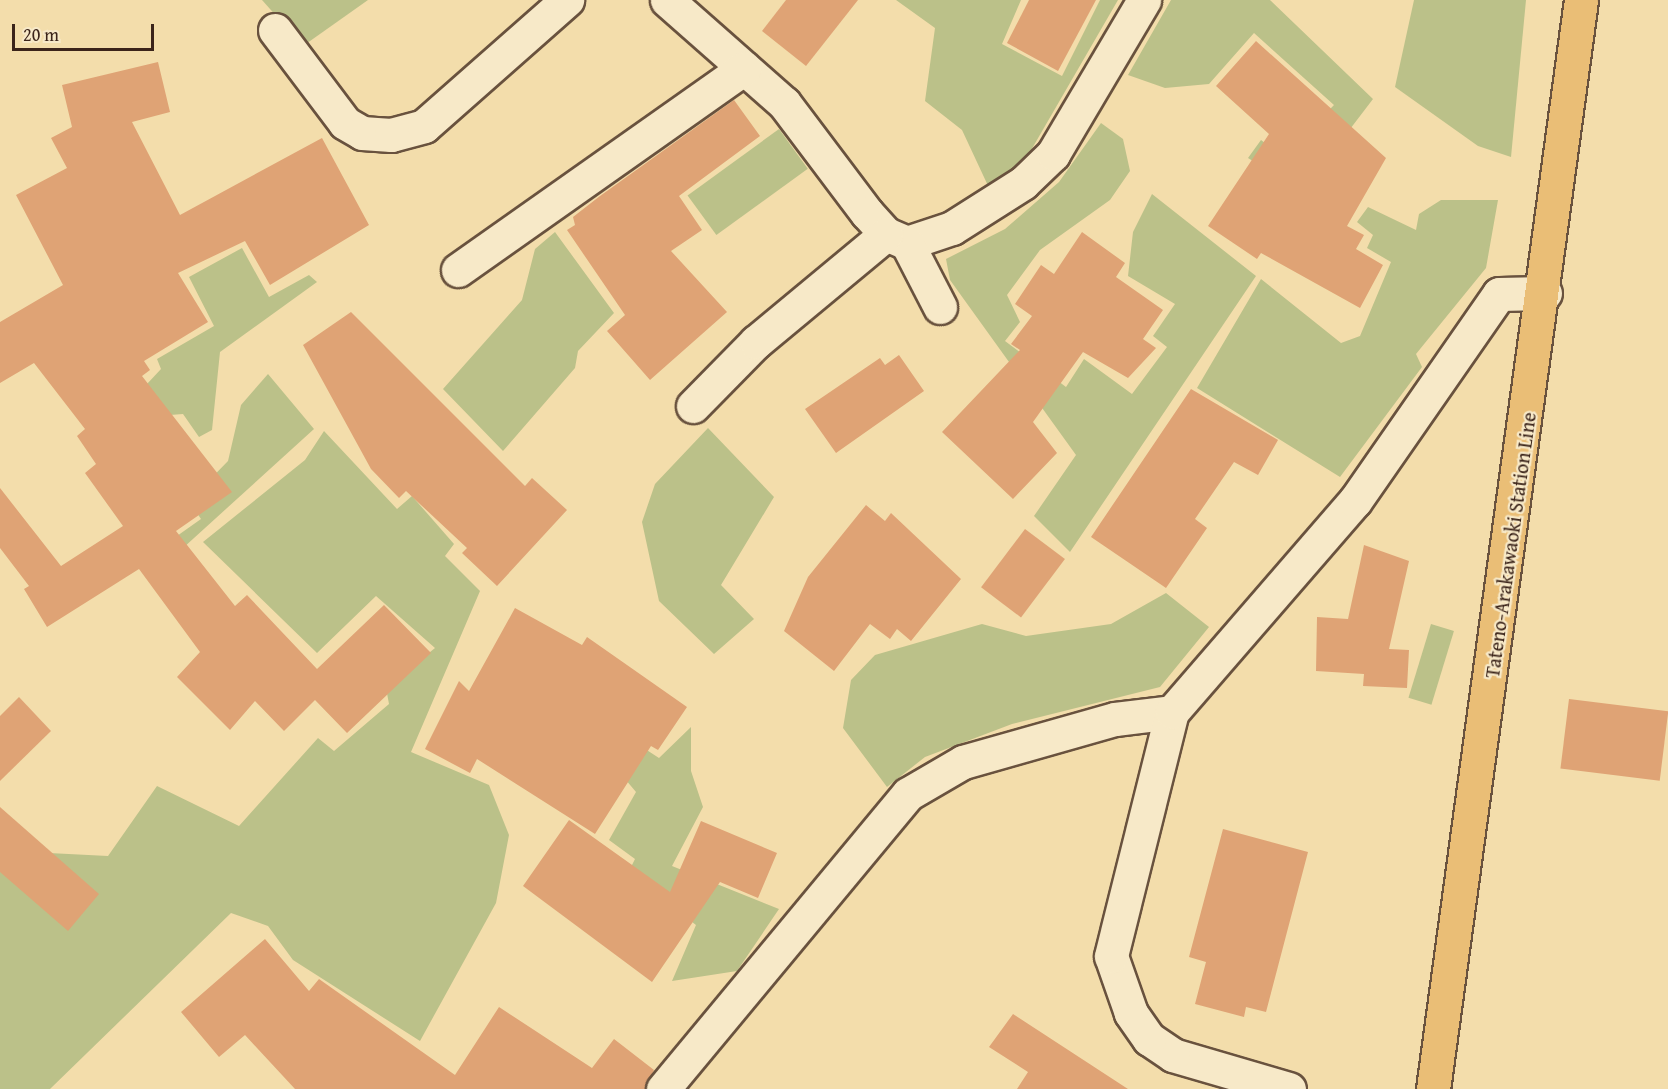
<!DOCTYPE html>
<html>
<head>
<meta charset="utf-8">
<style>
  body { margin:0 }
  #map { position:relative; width:1668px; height:1089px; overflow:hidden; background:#f3ddab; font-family:"Gentium Book Plus",serif }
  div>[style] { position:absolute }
  .green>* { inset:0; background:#bbc189; transform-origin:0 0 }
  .building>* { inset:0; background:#dfa375; transform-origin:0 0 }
  .roads { filter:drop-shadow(2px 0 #69523e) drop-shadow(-2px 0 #69523e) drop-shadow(0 2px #69523e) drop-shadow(0 -2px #69523e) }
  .minor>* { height:33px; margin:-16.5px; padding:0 16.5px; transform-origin:16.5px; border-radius:16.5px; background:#f7e9c8 }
  .major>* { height:33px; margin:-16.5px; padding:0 16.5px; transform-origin:16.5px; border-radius:16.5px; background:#eabe76 }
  span { translate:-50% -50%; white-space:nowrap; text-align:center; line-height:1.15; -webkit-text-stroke:4.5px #f7e9c8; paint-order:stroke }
  .street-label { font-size:20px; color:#3b241a }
  .scale { position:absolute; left:12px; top:24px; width:142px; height:27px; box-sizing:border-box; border:3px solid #3b241a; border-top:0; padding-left:8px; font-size:18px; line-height:21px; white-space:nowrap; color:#3b241a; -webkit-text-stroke:4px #f7e9c8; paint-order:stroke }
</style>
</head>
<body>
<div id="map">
  <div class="green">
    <div style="clip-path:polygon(262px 0,368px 0,303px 46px)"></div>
    <div style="clip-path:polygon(896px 0,1021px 0,1002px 44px,1062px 76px,1100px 0,1118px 0,1019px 171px,990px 190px,962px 130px,925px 101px,935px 28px)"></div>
    <div style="clip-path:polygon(1171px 0,1270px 0,1373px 99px,1302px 192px,1248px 158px,1261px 140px,1283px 157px,1334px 105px,1254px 33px,1209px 84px,1165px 88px,1128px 75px)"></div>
    <div style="clip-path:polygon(1414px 0,1526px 0,1511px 157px,1478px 146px,1395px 87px)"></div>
    <div style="clip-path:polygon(1101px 123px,1123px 139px,1130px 171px,1110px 200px,1040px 250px,1007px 295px,1020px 322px,1005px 341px,1066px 387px,1084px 359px,1132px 394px,1167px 347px,1153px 336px,1175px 304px,1128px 276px,1133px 232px,1152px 194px,1256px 276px,1070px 552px,1034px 516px,1076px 455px,950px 280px,946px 259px,1005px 229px,1059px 182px)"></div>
    <div style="left:779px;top:129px;width:49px;height:113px;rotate:54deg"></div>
    <div style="clip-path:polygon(1441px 200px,1498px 200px,1486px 268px,1416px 354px,1422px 367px,1340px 477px,1197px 388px,1261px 279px,1341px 343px,1360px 336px,1391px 262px,1367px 248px,1373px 235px,1357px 222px,1368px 207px,1416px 230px,1419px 214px)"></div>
    <div style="clip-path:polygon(555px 232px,614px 313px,578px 351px,575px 368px,503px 451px,443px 389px,522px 300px,535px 249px)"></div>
    <div style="clip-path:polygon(242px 248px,269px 297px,309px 275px,317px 282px,220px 352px,212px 430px,199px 437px,183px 414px,170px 415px,147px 384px,161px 369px,157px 359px,214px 326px,189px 277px)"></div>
    <div style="clip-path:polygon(268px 374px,314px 429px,161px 568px,160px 548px,201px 519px,189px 501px,228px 461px,241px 405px)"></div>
    <div style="clip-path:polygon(708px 428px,774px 497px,721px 585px,754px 619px,714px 654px,659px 601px,642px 522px,655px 484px)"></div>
    <div style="clip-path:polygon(324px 431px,397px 509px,412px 496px,454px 544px,445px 556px,480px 591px,411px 752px,489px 785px,509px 835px,496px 903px,420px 1041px,293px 960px,268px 926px,231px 913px,50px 1089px,0 1089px,0 836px,29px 852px,108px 856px,157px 786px,239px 826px,318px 738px,334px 751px,389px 704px,386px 688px,435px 648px,376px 596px,317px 653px,203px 542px,305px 460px)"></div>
    <div style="clip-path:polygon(1166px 593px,1209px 627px,1160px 687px,1012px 724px,925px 757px,887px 787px,843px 728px,851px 680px,875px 655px,982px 624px,1026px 636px,1111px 624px)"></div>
    <div style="left:1431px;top:624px;width:24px;height:77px;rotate:17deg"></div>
    <div style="clip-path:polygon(691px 727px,691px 771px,703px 807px,672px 866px,779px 909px,737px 971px,672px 981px,696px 925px,628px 873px,635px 859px,609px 840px,636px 792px,620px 773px,639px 745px,659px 758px)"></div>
  </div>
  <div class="building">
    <div style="clip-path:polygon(786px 0,858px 0,806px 66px,762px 31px)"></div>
    <div style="clip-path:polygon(1029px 0,1096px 0,1058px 71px,1007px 43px)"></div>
    <div style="clip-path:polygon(1256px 41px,1386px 158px,1347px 226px,1364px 235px,1356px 249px,1383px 265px,1360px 308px,1261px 253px,1257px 259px,1208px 226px,1269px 134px,1216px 86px)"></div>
    <div style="clip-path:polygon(158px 62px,170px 112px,132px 122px,180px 215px,322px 138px,369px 225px,270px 285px,245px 241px,178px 273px,208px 322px,144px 361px,150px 370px,142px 376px,232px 492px,176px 531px,235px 606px,247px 595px,317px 669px,384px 605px,431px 653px,347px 733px,315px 700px,284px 731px,255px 701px,230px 730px,177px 677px,200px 652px,139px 569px,47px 627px,24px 589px,29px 586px,0 548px,0 488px,61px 566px,123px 526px,85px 473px,96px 464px,77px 436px,85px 429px,34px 363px,0 383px,0 322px,63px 285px,16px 195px,67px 168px,51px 138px,72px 127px,62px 85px)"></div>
    <div style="clip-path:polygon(734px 100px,760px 136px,679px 196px,702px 230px,671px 251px,727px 312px,650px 380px,607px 331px,625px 315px,567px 230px,575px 225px,573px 217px,600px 196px)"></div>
    <div style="clip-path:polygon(1082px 232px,1125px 263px,1116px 277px,1163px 310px,1143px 339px,1156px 348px,1128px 378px,1083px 352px,1033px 422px,1057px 453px,1013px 499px,942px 432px,1020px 350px,1011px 344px,1032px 316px,1015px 304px,1041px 265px,1054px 274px)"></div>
    <div style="clip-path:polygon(351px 312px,525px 486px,532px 478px,567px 510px,497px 586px,462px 553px,467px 548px,406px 491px,399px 498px,371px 469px,303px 345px)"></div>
    <div style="clip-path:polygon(899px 355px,924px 391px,836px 453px,805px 409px,880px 358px,885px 365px)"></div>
    <div style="clip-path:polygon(1191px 389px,1278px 440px,1258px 475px,1234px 462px,1195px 519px,1207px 528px,1166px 588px,1091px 537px)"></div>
    <div style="clip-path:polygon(866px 505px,885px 521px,891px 513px,961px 579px,911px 641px,897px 629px,890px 639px,870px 624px,834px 671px,784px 631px,808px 577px)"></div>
    <div style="left:1025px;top:529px;width:50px;height:73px;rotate:37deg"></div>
    <div style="clip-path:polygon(1364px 545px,1409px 561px,1389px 649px,1409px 650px,1407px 688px,1363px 686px,1364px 674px,1316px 671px,1317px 617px,1348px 619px)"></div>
    <div style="clip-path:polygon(515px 608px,582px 645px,587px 637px,687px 707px,658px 750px,651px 746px,595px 834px,477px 759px,470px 773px,425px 749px,459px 681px,469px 691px)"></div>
    <div style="clip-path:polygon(19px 697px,51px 731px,0 781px,0 716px)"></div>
    <div style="left:1569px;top:699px;width:100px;height:70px;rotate:7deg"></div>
    <div style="clip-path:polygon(0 807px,99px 894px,68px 931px,0 872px)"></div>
    <div style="clip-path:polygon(569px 820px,670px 892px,701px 821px,777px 853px,758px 898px,720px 882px,652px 982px,523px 886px)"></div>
    <div style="clip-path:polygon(1223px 829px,1308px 852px,1266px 1012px,1246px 1007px,1244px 1017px,1195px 1004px,1206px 962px,1189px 957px)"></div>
    <div style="clip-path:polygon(265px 939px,309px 991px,319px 979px,455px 1075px,499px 1007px,592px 1068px,614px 1039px,654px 1070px,645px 1089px,295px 1089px,245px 1035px,219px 1057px,181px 1012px)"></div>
    <div style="clip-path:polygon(1013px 1014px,1128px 1089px,1017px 1089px,1028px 1072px,989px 1047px)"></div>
  </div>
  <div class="roads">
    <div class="minor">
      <div style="left:667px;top:0;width:156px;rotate:41.4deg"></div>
      <div style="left:784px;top:103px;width:138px;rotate:53deg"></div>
      <div style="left:867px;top:213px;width:28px;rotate:48deg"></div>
      <div style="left:886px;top:234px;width:23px;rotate:23deg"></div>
      <div style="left:907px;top:243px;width:47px;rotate:-18.4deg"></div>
      <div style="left:952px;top:228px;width:84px;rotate:-32.4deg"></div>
      <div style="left:1023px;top:183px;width:42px;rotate:-44deg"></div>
      <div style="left:1053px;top:154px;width:179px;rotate:-59.4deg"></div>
      <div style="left:275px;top:30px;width:116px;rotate:53deg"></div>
      <div style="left:345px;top:123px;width:20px;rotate:30deg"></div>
      <div style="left:362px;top:133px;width:29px;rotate:4deg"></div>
      <div style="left:391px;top:135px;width:34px;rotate:-15deg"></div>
      <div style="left:424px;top:126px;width:191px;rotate:-41.4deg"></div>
      <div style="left:907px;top:243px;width:72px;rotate:62.7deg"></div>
      <div style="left:458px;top:270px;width:350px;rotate:-35.2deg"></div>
      <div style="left:693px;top:406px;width:90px;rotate:-45.5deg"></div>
      <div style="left:756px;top:342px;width:169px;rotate:-39.7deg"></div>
      <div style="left:663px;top:1089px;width:383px;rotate:-50.3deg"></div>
      <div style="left:908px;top:794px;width:64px;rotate:-30.2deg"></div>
      <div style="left:963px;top:762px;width:158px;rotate:-15.8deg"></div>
      <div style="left:1115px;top:719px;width:57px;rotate:-7deg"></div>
      <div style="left:1289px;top:1089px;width:121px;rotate:-163.7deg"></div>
      <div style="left:1173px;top:1055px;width:29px;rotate:-146deg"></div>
      <div style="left:1149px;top:1039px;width:32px;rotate:-125deg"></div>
      <div style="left:1131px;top:1013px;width:60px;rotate:-109.3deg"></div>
      <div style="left:1111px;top:956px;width:252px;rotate:-76deg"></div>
      <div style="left:1172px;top:712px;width:279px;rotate:-49.1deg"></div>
      <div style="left:1355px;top:501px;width:252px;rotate:-55.2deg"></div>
      <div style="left:1499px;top:294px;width:46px;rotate:-1.2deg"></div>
    </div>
    <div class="major">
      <div style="left:1433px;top:1089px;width:1099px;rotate:-82.26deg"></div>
    </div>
  </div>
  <div class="street-label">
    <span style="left:1510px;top:545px;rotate:-82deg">Tateno-Arakawaoki Station Line</span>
  </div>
  <div class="scale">20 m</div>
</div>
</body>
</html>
